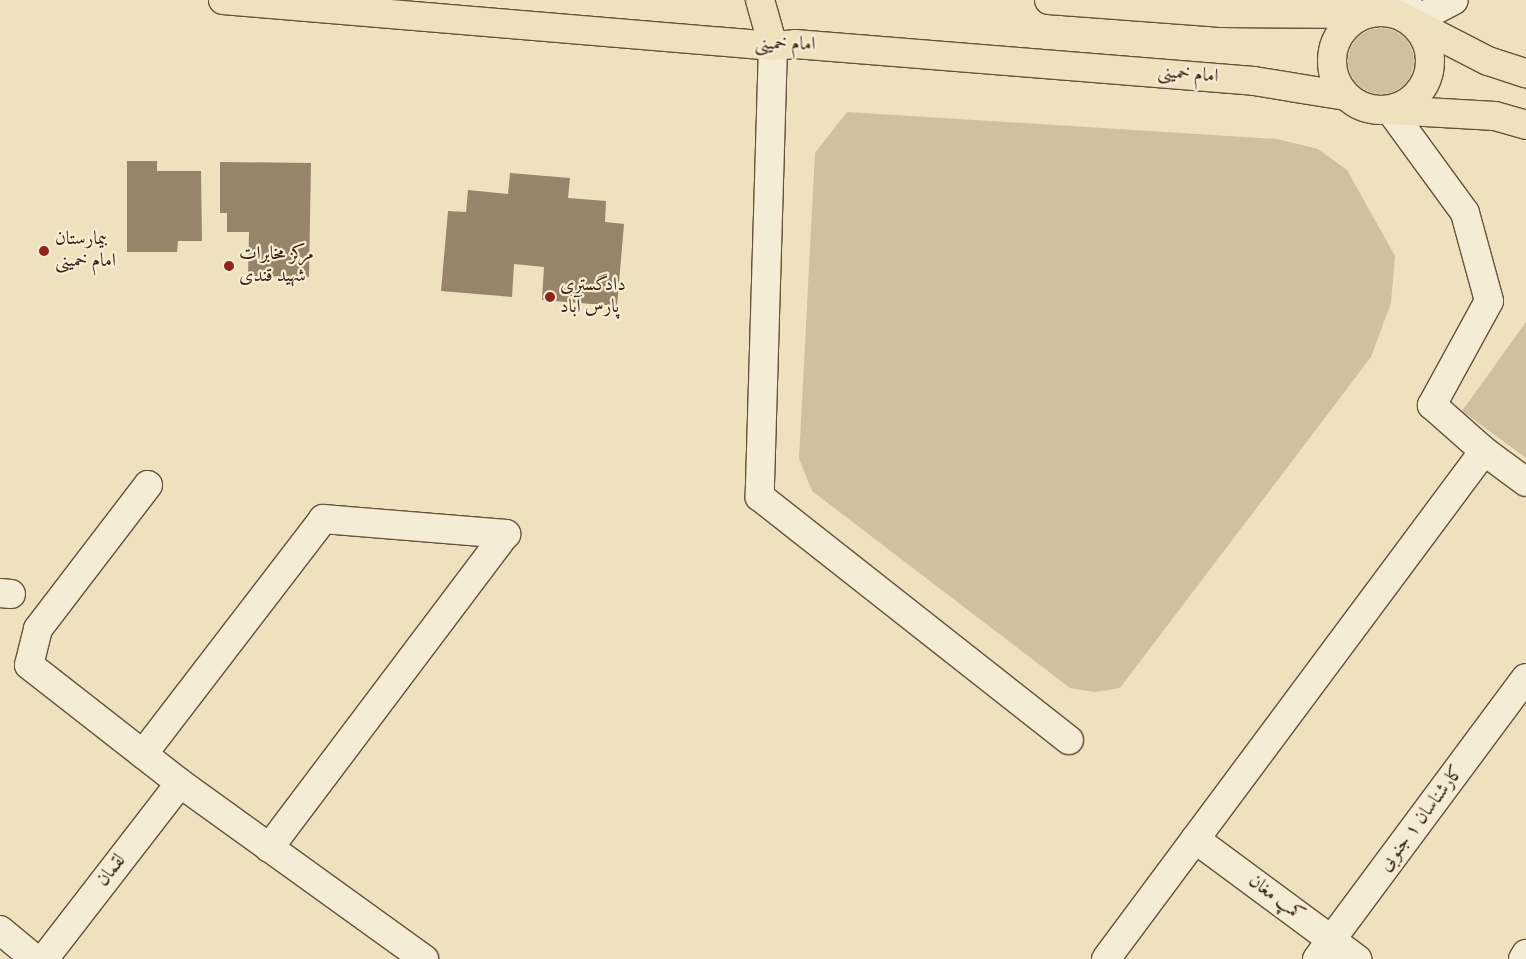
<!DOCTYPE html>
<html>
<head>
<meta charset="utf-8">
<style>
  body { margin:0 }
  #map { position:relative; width:1526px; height:959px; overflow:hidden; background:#eee1bd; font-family:"IM FELL English",Amiri,serif }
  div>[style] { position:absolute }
  .green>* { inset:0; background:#cfc1a0 }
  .round { border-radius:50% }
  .building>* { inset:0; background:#97856a }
  .roads { filter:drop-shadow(1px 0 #66523b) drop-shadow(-1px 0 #66523b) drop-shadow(0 1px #66523b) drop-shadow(0 -1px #66523b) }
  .minor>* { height:28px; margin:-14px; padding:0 14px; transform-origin:14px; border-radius:14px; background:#f4ecd4 }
  .major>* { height:28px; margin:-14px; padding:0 14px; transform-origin:14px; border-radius:14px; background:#eee1bd }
  .major>.ring { margin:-14px; padding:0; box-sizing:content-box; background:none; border:28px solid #eee1bd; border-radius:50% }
  .dots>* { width:14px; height:14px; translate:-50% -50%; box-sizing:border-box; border:2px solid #f4ecd4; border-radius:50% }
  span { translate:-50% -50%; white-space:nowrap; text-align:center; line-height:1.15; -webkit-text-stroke:4.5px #f4ecd4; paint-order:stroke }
  .street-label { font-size:19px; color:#392210 }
  .poi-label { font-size:19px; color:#392210 }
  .left { translate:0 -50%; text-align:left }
</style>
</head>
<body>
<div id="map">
  <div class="green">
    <div class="round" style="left:1348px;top:28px;width:66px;height:66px"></div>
    <div style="clip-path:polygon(847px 112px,1277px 139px,1318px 149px,1347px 170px,1395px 256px,1391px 303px,1371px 357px,1120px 688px,1095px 692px,1070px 688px,812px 491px,799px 459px,815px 153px)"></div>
    <div style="clip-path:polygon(1526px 322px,1526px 458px,1462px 411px)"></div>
  </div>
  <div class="building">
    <div style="clip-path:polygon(127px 161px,157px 161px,157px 171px,201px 171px,202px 241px,178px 241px,177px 252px,127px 252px)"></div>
    <div style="clip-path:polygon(220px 162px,311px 163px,309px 277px,248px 276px,249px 232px,227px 232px,227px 213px,220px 213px)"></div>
    <div style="clip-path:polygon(510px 173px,570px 178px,568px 198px,606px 201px,605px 222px,624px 224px,617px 306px,542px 300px,544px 267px,514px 264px,512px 297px,441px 291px,448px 211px,466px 212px,468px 190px,508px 194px)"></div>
  </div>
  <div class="roads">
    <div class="minor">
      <div style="left:1407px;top:0;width:23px;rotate:77deg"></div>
      <div style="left:1412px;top:22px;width:47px;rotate:-27.6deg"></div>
      <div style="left:773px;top:46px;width:451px;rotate:91.7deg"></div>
      <div style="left:760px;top:497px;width:393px;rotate:38.2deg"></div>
      <div style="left:1390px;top:110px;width:127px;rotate:53.9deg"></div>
      <div style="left:1465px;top:213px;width:91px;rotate:74.7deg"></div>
      <div style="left:1489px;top:301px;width:119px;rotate:118.7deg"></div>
      <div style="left:1432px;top:405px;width:69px;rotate:41.5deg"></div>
      <div style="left:1484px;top:451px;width:52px;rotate:36.4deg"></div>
      <div style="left:148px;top:485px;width:181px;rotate:127.4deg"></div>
      <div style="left:38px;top:629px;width:37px;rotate:104deg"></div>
      <div style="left:29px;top:665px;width:192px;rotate:38deg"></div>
      <div style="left:180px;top:783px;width:301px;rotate:35.8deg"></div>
      <div style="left:0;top:593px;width:11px;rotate:5deg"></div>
      <div style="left:143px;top:754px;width:296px;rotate:-52.5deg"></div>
      <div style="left:323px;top:519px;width:184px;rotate:4.7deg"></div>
      <div style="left:1195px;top:839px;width:202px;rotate:36.5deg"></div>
      <div style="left:269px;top:848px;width:393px;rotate:-53deg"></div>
      <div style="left:0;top:930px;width:45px;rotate:39.6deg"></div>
      <div style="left:44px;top:959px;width:222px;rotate:-52.3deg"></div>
      <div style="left:1106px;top:959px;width:633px;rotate:-53.35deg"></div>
      <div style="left:1317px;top:959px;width:350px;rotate:-53.4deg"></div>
      <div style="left:1523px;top:959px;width:6px;rotate:-59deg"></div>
    </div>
    <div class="major">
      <div style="left:223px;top:0;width:552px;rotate:4.78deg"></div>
      <div style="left:773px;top:46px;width:22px;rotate:-5deg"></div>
      <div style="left:795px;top:44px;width:460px;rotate:4.6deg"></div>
      <div style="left:1254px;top:81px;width:93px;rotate:9.3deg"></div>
      <div style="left:760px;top:0;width:48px;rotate:74.2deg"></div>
      <div style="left:1049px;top:0;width:172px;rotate:4.3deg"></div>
      <div style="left:1221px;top:13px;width:142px;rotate:0.4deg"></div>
      <div class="ring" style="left:1332px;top:12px;width:70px;height:70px"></div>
      <div style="left:1414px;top:23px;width:83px;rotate:27.2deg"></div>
      <div style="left:1488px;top:61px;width:40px;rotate:18deg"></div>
      <div style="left:1390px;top:110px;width:105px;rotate:3.3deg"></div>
      <div style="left:1495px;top:116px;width:32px;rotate:16deg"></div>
    </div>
  </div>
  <div class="dots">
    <div style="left:44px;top:251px;background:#8f2418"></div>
    <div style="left:229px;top:266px;background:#8f2418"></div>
    <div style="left:550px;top:297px;background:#8f2418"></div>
  </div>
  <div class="street-label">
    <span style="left:785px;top:45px;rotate:1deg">امام خمینی</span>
    <span style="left:1188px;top:75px;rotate:5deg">امام خمینی</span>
    <span style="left:1422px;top:819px;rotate:-53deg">کارشناسان ۱ جنوبی</span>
    <span style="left:112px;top:871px;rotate:-52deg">لقمان</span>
    <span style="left:1276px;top:899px;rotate:37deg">کمپ مغان</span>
  </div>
  <div class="poi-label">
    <span class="left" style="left:55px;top:251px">بیمارستان<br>امام خمینی</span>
    <span class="left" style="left:239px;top:266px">مرکز مخابرات<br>شهید قندی</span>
    <span class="left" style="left:560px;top:297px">دادگستری<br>پارس آباد</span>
  </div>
</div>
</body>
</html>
